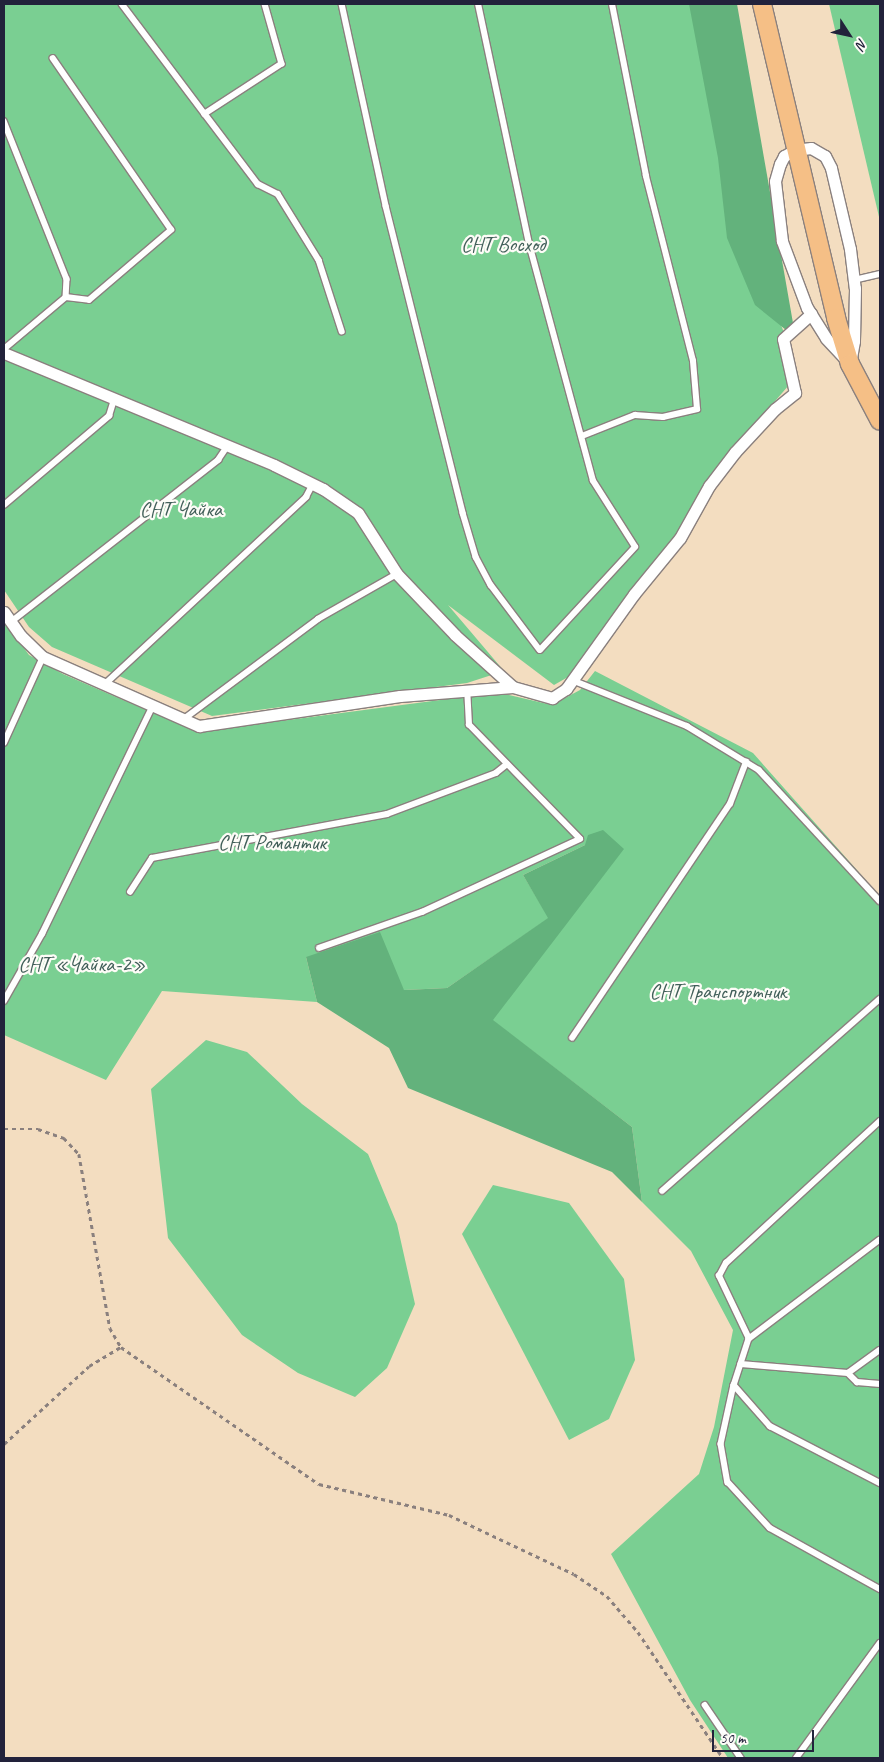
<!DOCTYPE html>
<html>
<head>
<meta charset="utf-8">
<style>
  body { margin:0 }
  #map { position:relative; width:884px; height:1762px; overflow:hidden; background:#f3ddc0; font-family:Caveat,sans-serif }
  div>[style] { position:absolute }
  .green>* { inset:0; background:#7acf92 }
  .forest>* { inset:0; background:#63b27c }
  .path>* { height:2.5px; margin-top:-1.25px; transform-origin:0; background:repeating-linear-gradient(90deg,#8a807e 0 4px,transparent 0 8px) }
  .roads { filter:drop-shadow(1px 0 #8a807e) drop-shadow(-1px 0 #8a807e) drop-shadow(0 1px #8a807e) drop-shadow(0 -1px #8a807e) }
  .lane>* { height:5.5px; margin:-2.75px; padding:0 2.75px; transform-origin:2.75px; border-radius:2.75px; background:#fff }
  .street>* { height:11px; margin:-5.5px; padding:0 5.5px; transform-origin:5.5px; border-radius:5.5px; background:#fff }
  .primary>* { height:18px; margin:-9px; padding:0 9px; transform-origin:9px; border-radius:9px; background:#f5bf86 }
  span { translate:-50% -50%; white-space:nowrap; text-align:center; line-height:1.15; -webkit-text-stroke:4.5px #fdfcf7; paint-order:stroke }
  .park-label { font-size:21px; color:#415f59 }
  .frame { position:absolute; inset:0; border:5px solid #22223b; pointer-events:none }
  .north { position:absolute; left:824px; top:10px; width:50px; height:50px; -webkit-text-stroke:4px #fdfcf7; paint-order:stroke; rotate:125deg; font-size:14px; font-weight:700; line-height:20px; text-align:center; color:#22223b }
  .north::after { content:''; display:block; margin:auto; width:18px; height:22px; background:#22223b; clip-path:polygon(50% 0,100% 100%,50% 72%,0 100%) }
  .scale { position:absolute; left:712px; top:1730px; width:102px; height:22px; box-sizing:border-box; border:2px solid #22223b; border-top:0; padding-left:6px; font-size:15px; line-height:18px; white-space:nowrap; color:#22223b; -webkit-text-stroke:4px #fdfcf7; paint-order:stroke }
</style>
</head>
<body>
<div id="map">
  <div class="green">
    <div style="clip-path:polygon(4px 4px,698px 4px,743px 231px,787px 340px,795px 378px,719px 466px,671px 544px,568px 677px,554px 685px,448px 605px,504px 671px,467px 683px,212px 716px,52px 647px,29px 627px,4px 590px)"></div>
    <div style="clip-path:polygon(829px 4px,880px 4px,880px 221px)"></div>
    <div style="clip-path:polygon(4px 620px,29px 655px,63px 674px,197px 732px,478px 695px,509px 695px,552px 705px,580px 690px,595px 671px,753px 753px,880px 896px,880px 1758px,728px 1758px,690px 1700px,611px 1554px,699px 1474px,714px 1427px,733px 1330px,691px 1251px,642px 1202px,632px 1127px,492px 1020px,623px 849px,585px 845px,523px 875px,549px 918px,447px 988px,404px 990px,306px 957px,317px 1002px,162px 991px,106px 1080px,4px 1035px)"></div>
    <div style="clip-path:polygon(206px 1040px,247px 1052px,302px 1104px,368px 1154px,397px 1224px,415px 1304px,387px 1368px,355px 1397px,298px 1373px,242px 1335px,168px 1238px,151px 1089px)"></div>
    <div style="clip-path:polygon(493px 1185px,569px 1203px,624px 1279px,635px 1360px,609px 1419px,569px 1440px,462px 1234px)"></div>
  </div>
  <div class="forest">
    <div style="clip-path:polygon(689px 4px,737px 4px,793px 323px,786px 330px,755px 305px,727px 238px,718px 158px)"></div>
    <div style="clip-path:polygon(603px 830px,624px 849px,493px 1020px,632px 1127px,642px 1202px,612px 1172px,408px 1088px,389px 1048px,317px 1002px,306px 957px,380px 932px,404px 990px,447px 988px,548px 918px,523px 875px,585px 845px,588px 835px)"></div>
  </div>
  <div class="path">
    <div style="left:4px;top:1129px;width:34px"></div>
    <div style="left:38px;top:1129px;width:28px;rotate:19deg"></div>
    <div style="left:64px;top:1138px;width:22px;rotate:47deg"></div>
    <div style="left:79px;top:1154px;width:177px;rotate:79.9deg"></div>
    <div style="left:110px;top:1328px;width:22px;rotate:60deg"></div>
    <div style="left:121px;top:1347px;width:241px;rotate:34.7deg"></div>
    <div style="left:319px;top:1484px;width:134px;rotate:13.4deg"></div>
    <div style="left:449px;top:1515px;width:138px;rotate:25.3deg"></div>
    <div style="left:574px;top:1574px;width:40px;rotate:34deg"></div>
    <div style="left:607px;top:1596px;width:48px;rotate:49.3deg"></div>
    <div style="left:638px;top:1632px;width:152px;rotate:56deg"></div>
    <div style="left:4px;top:1444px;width:115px;rotate:-42.5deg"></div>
    <div style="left:89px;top:1366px;width:37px;rotate:-31deg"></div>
  </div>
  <div class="roads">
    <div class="lane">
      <div style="left:122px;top:4px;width:138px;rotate:53deg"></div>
      <div style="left:265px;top:4px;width:62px;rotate:74.2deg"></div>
      <div style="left:282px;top:64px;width:92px;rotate:147deg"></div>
      <div style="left:205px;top:114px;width:88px;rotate:52.9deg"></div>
      <div style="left:258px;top:184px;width:22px;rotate:27deg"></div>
      <div style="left:278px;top:194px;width:78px;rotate:58.2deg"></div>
      <div style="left:319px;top:260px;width:75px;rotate:72.1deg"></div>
      <div style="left:342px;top:4px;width:207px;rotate:77.7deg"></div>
      <div style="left:386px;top:206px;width:317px;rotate:75.9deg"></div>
      <div style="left:463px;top:513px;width:46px;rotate:73.5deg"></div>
      <div style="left:476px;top:557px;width:32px;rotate:62deg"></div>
      <div style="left:491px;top:585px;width:81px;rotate:53deg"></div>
      <div style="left:540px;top:650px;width:140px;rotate:-47.3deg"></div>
      <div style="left:635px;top:547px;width:78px;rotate:-122.5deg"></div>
      <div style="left:593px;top:481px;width:245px;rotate:-105.1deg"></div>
      <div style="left:529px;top:244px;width:245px;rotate:-102deg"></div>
      <div style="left:4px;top:121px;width:170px;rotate:68.3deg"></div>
      <div style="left:67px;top:279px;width:18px;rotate:93deg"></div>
      <div style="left:854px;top:280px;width:27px;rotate:-13deg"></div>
      <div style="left:4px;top:349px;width:81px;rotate:-40deg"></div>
      <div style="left:66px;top:297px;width:23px;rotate:7deg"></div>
      <div style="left:89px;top:300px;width:108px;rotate:-40.5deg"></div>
      <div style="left:171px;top:230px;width:208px;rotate:-124.6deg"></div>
      <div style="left:582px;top:436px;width:57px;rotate:-21.6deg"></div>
      <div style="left:635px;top:415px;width:28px;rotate:4deg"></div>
      <div style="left:663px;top:417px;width:35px;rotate:-13deg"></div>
      <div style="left:697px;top:409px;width:48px;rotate:-94.8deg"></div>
      <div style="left:693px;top:361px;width:191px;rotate:-104.3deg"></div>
      <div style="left:646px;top:176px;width:175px;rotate:-101.2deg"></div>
      <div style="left:4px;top:505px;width:138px;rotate:-40.3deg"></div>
      <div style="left:109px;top:416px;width:17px;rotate:-73deg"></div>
      <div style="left:11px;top:622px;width:263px;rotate:-38deg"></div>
      <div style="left:218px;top:460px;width:14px;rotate:-56deg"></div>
      <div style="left:572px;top:680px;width:124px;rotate:21.8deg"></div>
      <div style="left:687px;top:726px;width:84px;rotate:31.4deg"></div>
      <div style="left:759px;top:770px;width:178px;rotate:47.3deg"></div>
      <div style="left:104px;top:685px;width:276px;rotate:-42.9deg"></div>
      <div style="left:306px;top:497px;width:15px;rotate:-62deg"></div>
      <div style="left:184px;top:719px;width:167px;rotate:-36.7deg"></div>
      <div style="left:318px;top:619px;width:91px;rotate:-29.7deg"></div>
      <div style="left:4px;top:743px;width:94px;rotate:-65.6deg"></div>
      <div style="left:130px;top:892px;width:40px;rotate:-57.1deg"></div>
      <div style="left:152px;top:858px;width:239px;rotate:-10.6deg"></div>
      <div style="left:387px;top:814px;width:116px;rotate:-20.6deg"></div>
      <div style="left:496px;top:773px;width:14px;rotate:-39deg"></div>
      <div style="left:319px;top:948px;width:109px;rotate:-19.3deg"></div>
      <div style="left:422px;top:912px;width:174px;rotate:-24.8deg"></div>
      <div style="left:580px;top:839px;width:159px;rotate:-134.2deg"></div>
      <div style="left:469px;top:725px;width:34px;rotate:-93deg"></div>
      <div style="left:4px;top:1001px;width:77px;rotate:-60.4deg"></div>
      <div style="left:42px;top:934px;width:252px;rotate:-64.1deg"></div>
      <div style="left:572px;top:1038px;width:282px;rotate:-56deg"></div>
      <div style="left:730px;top:804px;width:45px;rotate:-69.1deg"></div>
      <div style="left:662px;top:1191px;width:290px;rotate:-41.4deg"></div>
      <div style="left:880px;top:1240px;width:164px;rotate:142.9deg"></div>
      <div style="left:749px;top:1339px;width:26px;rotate:108deg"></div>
      <div style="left:741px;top:1364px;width:107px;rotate:4.8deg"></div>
      <div style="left:848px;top:1373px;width:39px;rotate:-36deg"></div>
      <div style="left:749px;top:1339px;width:70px;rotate:-115.5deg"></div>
      <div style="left:719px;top:1276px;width:15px;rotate:-62deg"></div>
      <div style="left:726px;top:1263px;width:209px;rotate:-42.7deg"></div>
      <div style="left:741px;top:1364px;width:22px;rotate:108deg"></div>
      <div style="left:734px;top:1385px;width:55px;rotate:48.7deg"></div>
      <div style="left:770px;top:1426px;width:124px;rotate:27.4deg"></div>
      <div style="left:848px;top:1373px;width:13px;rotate:45deg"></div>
      <div style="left:857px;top:1382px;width:23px;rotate:5deg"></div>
      <div style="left:734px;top:1385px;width:60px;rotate:102.4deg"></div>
      <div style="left:721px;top:1444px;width:39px;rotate:80deg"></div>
      <div style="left:728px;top:1482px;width:62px;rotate:47.6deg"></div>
      <div style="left:770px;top:1528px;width:126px;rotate:29deg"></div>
      <div style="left:705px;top:1705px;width:64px;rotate:55.8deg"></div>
      <div style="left:796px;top:1758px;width:142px;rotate:-53.9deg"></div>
    </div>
    <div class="street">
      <div style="left:811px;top:148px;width:16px;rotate:30deg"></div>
      <div style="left:825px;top:156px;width:13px;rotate:63deg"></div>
      <div style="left:831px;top:168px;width:83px;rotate:76.8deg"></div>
      <div style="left:850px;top:249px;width:39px;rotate:83deg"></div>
      <div style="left:855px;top:288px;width:53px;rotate:91.1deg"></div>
      <div style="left:854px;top:341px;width:23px;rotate:100deg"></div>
      <div style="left:850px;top:364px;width:35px;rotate:-133deg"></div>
      <div style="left:826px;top:338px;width:36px;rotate:-122deg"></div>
      <div style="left:807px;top:308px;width:72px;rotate:-110.5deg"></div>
      <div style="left:782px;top:241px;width:60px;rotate:-96.7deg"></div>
      <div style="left:775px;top:181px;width:18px;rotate:-74deg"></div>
      <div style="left:780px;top:164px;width:9px;rotate:-63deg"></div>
      <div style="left:784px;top:156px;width:13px;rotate:-29deg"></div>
      <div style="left:795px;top:150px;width:16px;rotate:-7deg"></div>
      <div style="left:4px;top:353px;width:292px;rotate:22.5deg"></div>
      <div style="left:274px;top:465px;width:55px;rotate:26.1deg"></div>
      <div style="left:323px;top:489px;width:42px;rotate:34.4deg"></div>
      <div style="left:358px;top:513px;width:72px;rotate:57.4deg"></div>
      <div style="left:397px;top:574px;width:84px;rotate:46.4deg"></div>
      <div style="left:455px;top:635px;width:78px;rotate:41.9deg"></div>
      <div style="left:4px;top:612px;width:29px;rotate:55deg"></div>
      <div style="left:21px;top:636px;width:30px;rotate:44deg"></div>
      <div style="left:43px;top:657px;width:171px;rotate:23.9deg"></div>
      <div style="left:199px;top:726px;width:203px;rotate:-8.5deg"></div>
      <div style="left:400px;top:696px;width:113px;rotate:-4.6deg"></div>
      <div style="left:513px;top:687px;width:41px;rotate:15.8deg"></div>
      <div style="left:552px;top:698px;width:17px;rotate:-33deg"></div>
      <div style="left:566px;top:689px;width:117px;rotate:-54.4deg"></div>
      <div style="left:634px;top:594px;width:72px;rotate:-50.6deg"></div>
      <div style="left:680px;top:538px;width:60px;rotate:-60.9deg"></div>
      <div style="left:709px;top:486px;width:43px;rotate:-52.6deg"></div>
      <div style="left:735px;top:452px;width:59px;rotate:-47.1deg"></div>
      <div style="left:775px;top:409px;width:26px;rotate:-39deg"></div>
      <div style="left:795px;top:393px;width:55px;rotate:-102.5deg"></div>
      <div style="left:783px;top:339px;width:38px;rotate:-42deg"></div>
    </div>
    <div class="primary">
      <div style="left:762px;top:4px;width:323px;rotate:76.7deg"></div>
      <div style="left:836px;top:318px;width:48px;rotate:73.1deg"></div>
      <div style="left:850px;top:364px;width:64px;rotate:62.2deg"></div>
    </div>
  </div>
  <div class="park-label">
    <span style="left:503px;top:244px">СНТ Восход</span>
    <span style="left:181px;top:509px">СНТ Чайка</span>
    <span style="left:272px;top:842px">СНТ Романтик</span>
    <span style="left:82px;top:964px">СНТ «Чайка-2»</span>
    <span style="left:718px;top:991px">СНТ Транспортник</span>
  </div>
  <div class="frame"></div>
  <div class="north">N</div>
  <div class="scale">50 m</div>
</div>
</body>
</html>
